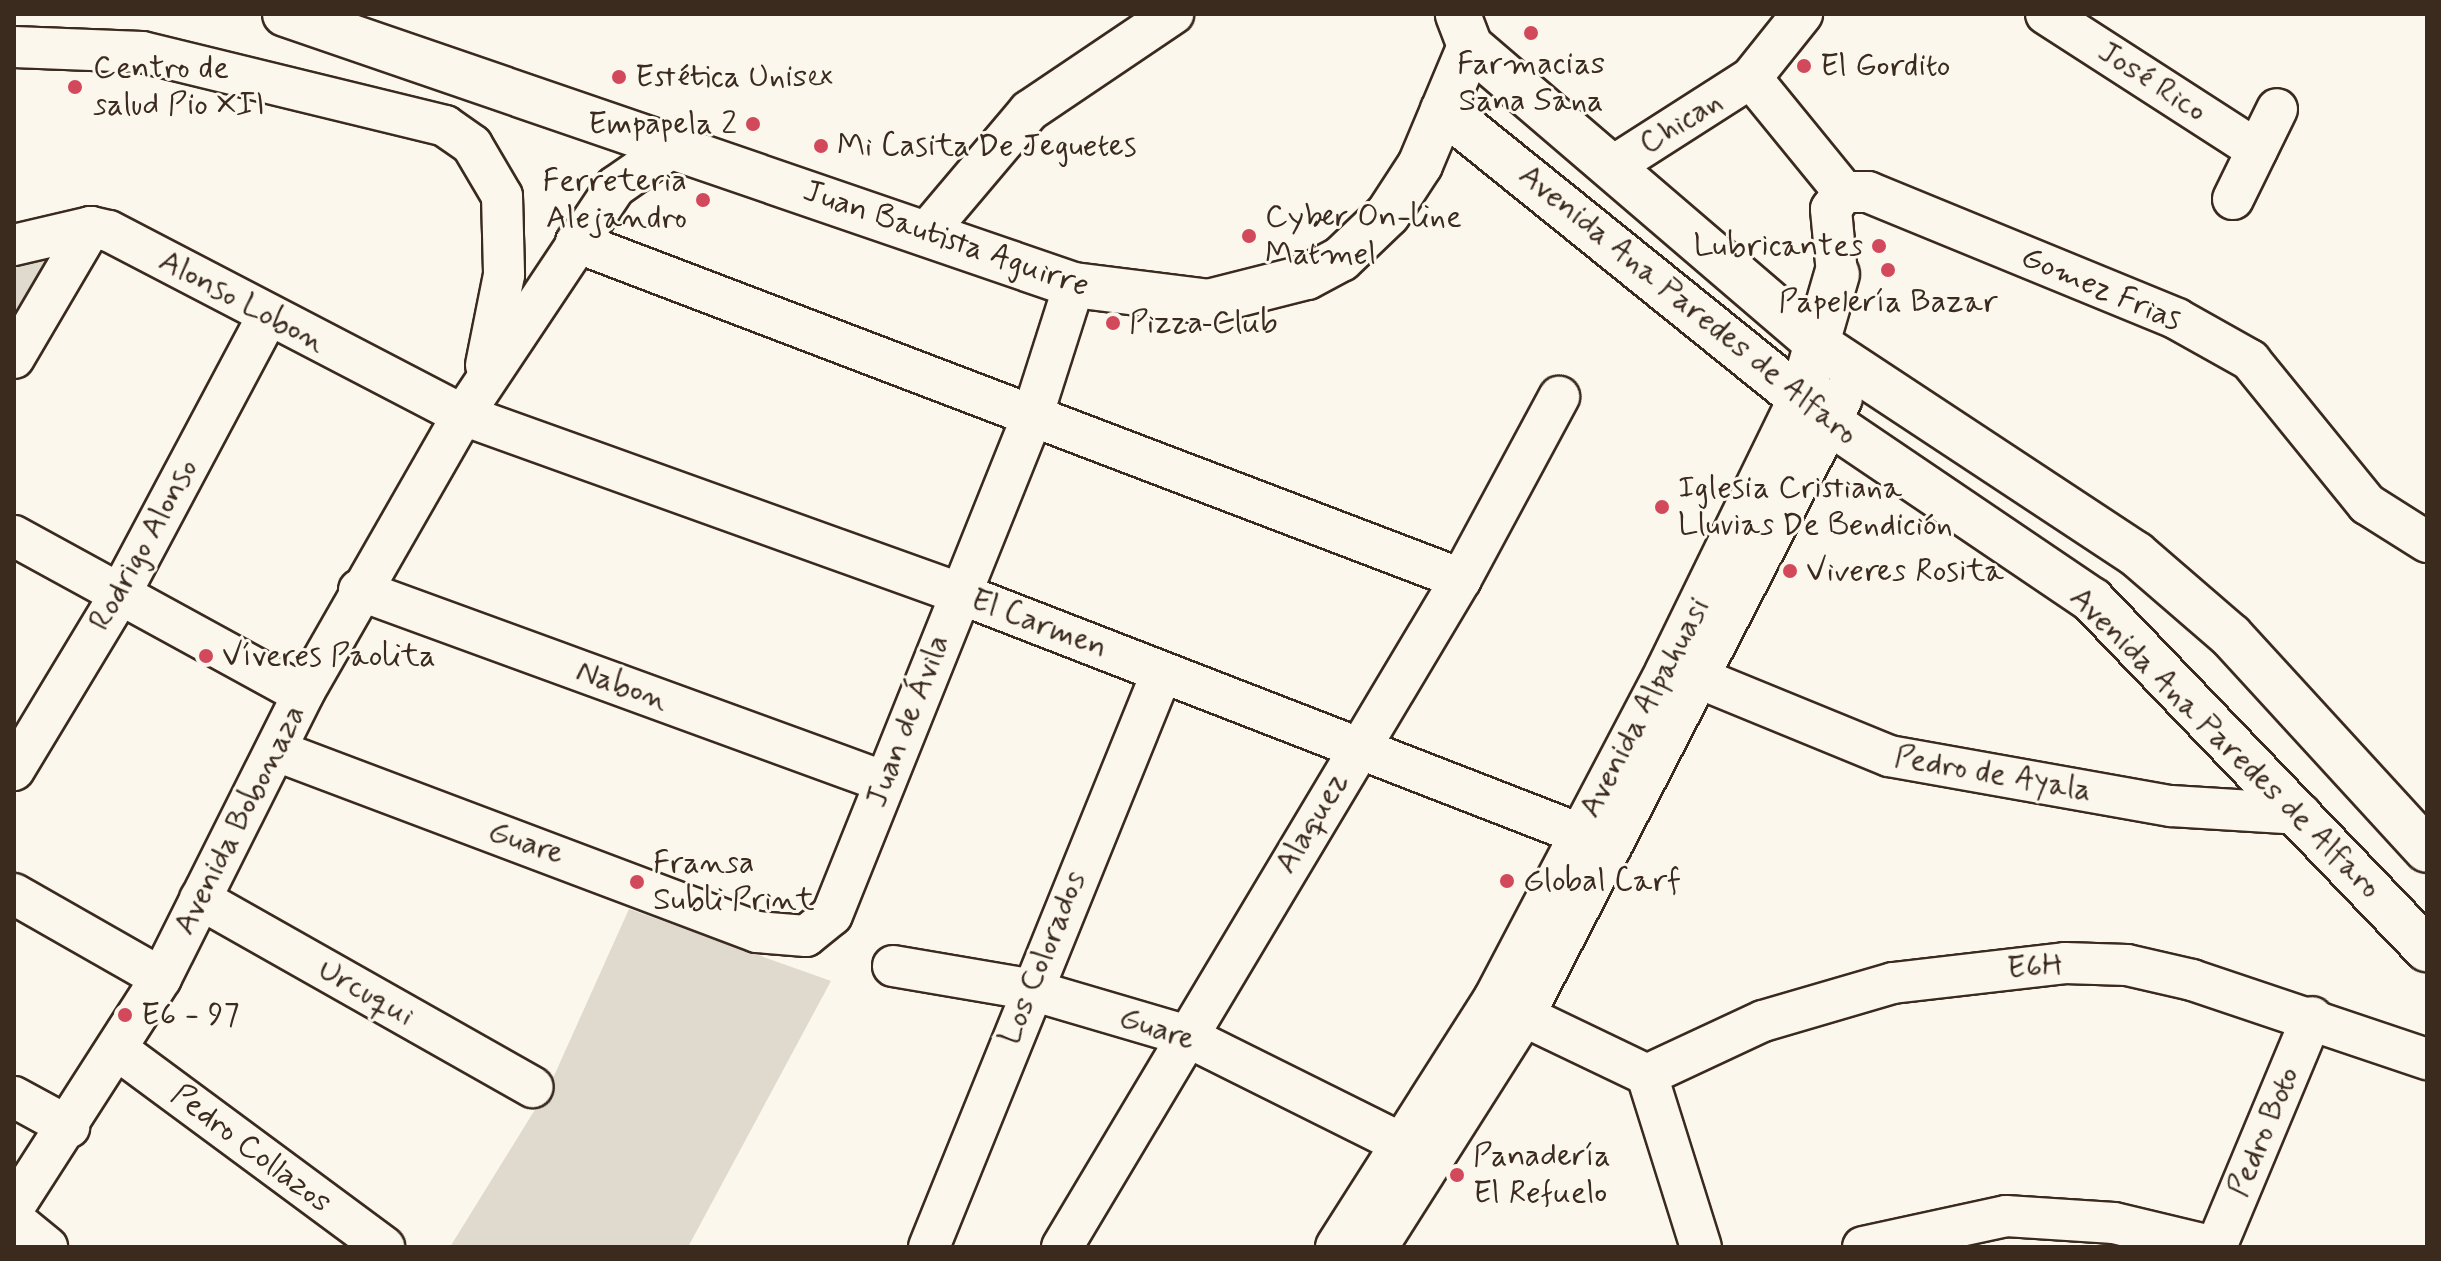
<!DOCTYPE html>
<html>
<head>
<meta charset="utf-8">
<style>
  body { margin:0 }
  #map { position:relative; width:2441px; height:1261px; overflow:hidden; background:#fbf7ec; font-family:Mynerve,sans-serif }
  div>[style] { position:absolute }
  .green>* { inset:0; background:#dfd9ce }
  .roads { filter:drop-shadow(2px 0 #3b2a1e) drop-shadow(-2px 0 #3b2a1e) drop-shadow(0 2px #3b2a1e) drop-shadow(0 -2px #3b2a1e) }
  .minor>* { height:40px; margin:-20px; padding:0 20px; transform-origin:20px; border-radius:20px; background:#fbf7ec }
  .major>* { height:44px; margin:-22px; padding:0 22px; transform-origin:22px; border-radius:22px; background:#fbf7ec }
  .dots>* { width:22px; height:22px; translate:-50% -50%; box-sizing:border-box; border:4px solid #fbf7ec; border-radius:50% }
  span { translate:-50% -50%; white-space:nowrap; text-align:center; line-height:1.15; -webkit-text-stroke:6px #fbf7ec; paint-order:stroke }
  .poi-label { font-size:32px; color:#3b2a1e }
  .left { translate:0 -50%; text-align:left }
  .right { translate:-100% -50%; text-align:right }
  .street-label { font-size:32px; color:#3b2a1e }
  .frame { position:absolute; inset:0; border:16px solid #3b2a1e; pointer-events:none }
</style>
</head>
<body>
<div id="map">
  <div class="green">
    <div style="clip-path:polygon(68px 247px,14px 335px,14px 261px)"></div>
    <div style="clip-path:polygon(629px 909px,831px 981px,688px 1247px,450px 1247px,549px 1087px)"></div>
  </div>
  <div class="roads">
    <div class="minor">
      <div style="left:2046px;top:14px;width:251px;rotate:32.8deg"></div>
      <div style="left:14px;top:47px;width:128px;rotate:2.2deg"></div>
      <div style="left:142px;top:52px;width:312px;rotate:13.7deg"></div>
      <div style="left:445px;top:126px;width:33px;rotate:35deg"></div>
      <div style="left:472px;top:145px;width:59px;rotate:59.5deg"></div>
      <div style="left:502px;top:196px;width:79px;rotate:88.5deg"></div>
      <div style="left:504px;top:275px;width:92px;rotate:101.3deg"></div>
      <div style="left:1751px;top:78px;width:147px;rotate:50.8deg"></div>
      <div style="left:1610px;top:168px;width:167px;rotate:-32.6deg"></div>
      <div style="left:1751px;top:78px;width:82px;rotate:-51.4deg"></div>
      <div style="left:1844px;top:192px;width:24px"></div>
      <div style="left:1868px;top:192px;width:334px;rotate:22.3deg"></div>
      <div style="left:2177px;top:319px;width:84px;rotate:29.3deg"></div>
      <div style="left:2250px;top:360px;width:186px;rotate:50.9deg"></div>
      <div style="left:2367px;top:504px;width:71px;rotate:32.3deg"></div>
      <div style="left:2233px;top:199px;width:100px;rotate:-63.9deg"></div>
      <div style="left:926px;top:233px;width:160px;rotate:-49.8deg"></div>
      <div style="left:1029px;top:111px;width:174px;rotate:-34deg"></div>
      <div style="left:576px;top:242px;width:947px;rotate:20.85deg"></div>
      <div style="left:14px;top:245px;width:79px;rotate:-13.2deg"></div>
      <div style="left:91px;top:227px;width:18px;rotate:13deg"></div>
      <div style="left:109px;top:231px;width:399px;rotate:27.5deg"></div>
      <div style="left:463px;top:415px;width:524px;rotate:19.75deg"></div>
      <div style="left:956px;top:592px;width:703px;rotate:21.2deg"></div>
      <div style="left:1837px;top:274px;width:65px;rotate:-95.3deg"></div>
      <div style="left:1831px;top:209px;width:21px;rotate:-53deg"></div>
      <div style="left:14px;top:358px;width:152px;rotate:-59.6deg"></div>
      <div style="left:14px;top:536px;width:329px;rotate:28.7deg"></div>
      <div style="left:359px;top:590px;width:560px;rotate:20.05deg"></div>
      <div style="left:1699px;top:678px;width:205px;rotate:22.3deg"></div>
      <div style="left:1889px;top:756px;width:286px;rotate:10.1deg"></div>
      <div style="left:2171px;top:806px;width:130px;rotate:3.5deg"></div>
      <div style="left:277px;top:751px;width:513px;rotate:20.66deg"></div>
      <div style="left:757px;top:932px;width:49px;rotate:4.7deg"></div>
      <div style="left:806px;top:936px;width:33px;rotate:-39deg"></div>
      <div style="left:832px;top:915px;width:537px;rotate:-68.12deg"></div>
      <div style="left:1032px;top:417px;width:139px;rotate:-72.3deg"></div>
      <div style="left:14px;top:770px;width:205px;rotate:-58.9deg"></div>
      <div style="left:120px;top:594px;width:314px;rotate:-62deg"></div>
      <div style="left:14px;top:894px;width:169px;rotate:29.7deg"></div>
      <div style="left:200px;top:899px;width:382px;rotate:29.5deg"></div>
      <div style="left:893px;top:966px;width:137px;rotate:9.7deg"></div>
      <div style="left:1028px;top:989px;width:163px;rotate:16.4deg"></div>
      <div style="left:1184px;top:1035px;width:245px;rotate:26.5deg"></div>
      <div style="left:1522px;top:1015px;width:139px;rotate:25.6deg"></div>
      <div style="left:1647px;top:1075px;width:180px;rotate:72.6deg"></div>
      <div style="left:118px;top:1050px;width:331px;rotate:36.5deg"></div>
      <div style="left:1647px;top:1075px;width:128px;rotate:-25deg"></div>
      <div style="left:1763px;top:1021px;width:135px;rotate:-16.3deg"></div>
      <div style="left:1893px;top:983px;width:173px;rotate:-6.6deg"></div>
      <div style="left:2065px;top:963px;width:62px;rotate:1.8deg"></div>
      <div style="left:2127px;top:965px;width:67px;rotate:13deg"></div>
      <div style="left:2192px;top:980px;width:248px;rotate:18.6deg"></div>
      <div style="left:14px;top:1097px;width:63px;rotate:28.6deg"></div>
      <div style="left:14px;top:1207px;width:272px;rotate:-57.3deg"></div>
      <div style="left:161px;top:978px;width:318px;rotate:-63.4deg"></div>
      <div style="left:303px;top:694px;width:322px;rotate:-60.2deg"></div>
      <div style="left:463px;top:415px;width:274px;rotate:-56.3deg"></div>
      <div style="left:615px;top:187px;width:72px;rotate:-34.8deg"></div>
      <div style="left:14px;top:1220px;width:43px;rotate:39.3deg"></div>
      <div style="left:929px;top:1247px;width:620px;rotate:-67.94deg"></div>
      <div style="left:1062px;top:1247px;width:778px;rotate:-59.15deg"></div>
      <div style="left:1461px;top:579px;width:207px;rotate:-61.7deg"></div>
      <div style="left:1863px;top:1247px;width:146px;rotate:-12.2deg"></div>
      <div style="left:2006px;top:1216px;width:108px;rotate:3.7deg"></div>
      <div style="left:2114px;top:1223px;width:103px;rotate:13.5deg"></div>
      <div style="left:2216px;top:1247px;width:249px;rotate:-67.3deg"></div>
    </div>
    <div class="major">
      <div style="left:285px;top:14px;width:834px;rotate:18.96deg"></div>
      <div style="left:1074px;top:285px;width:135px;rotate:7.2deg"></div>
      <div style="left:1208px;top:302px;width:102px;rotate:-14.2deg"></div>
      <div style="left:1307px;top:277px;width:38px;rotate:-28deg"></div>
      <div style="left:1341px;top:259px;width:65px;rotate:-43.8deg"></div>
      <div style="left:1388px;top:214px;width:59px;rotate:-56.9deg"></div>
      <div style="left:1420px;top:165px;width:129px;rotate:-67.2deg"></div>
      <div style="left:1470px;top:46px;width:34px;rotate:-111deg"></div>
      <div style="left:1470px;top:46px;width:460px;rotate:40.6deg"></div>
      <div style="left:1819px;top:345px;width:380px;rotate:33.4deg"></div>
      <div style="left:2136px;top:554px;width:125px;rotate:40.8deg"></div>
      <div style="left:2231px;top:636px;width:290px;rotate:47.5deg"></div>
      <div style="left:1443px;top:110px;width:500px;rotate:38.9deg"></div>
      <div style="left:1832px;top:424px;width:314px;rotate:34.1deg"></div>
      <div style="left:2092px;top:600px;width:484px;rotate:46.2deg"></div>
      <div style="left:1338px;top:1247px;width:294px;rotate:-57.5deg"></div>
      <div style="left:1496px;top:999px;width:370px;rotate:-62.3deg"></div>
      <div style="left:1668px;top:671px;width:304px;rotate:-64deg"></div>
      <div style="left:1801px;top:398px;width:129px;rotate:-73.8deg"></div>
      <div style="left:1375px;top:1247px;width:275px;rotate:-57.6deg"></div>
      <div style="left:1522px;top:1015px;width:694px;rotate:-62.73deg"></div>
    </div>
  </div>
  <div class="dots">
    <div style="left:1531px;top:33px;background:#d1495b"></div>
    <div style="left:1804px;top:66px;background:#d1495b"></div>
    <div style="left:619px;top:77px;background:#d1495b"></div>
    <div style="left:75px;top:87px;background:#d1495b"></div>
    <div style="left:753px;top:124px;background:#d1495b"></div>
    <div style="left:821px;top:146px;background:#d1495b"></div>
    <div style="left:703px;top:200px;background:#d1495b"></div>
    <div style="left:1249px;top:236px;background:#d1495b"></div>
    <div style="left:1879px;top:246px;background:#d1495b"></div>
    <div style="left:1888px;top:270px;background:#d1495b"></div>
    <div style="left:1113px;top:323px;background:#d1495b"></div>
    <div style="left:1662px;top:507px;background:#d1495b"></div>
    <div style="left:1790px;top:571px;background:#d1495b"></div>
    <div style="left:206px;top:656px;background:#d1495b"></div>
    <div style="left:1507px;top:881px;background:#d1495b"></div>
    <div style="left:637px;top:882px;background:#d1495b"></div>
    <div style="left:125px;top:1015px;background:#d1495b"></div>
    <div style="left:1457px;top:1175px;background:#d1495b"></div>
  </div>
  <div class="poi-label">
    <span style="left:1531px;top:83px">Farmacias<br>Sana Sana</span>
    <span class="left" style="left:1820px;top:66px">El Gordito</span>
    <span class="left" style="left:93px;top:87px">Centro de<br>salud Pio XII</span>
    <span class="left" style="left:635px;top:77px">Estética Unisex</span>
    <span class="right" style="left:737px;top:124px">Empapela 2</span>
    <span class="left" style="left:837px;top:146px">Mi Casita De Jeguetes</span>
    <span class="right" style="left:687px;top:200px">Ferreteria<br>Alejandro</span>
    <span class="left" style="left:1265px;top:236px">Cyber On-line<br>Matmel</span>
    <span class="right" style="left:1863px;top:246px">Lubricantes</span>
    <span style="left:1888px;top:302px">Papelería Bazar</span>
    <span class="left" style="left:1129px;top:323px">Pizza Club</span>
    <span class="left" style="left:1678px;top:507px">Iglesia Cristiana<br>Lluvias De Bendición</span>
    <span class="left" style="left:1806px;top:571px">Viveres Rosita</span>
    <span class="left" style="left:222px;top:656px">Víveres Paolita</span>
    <span class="left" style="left:653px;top:882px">Fransa<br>Subli Print</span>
    <span class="left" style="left:1523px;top:881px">Global Carf</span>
    <span class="left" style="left:141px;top:1015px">E6 - 97</span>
    <span class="left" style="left:1473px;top:1175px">Panadería<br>El Refuelo</span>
  </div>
  <div class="street-label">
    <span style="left:2152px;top:82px;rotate:33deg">José Rico</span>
    <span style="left:1681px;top:123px;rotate:-32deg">Chican</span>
    <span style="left:946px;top:239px;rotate:19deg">Juan Bautista Aguirre</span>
    <span style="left:2101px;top:289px;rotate:23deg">Gomez Frias</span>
    <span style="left:242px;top:302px;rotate:28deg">Alonso Lobon</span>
    <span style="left:1688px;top:305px;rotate:39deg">Avenida Ana Paredes de Alfaro</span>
    <span style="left:144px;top:545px;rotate:-61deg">Rodrigo Alonso</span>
    <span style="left:1039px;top:624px;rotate:21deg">El Carmen</span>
    <span style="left:622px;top:686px;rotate:20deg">Nabon</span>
    <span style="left:1645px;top:708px;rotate:-62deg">Avenida Alpahuasi</span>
    <span style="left:908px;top:721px;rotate:-69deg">Juan de Ávila</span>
    <span style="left:2225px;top:743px;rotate:45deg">Avenida Ana Paredes de Alfaro</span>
    <span style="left:1993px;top:774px;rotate:10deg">Pedro de Ayala</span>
    <span style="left:240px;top:820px;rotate:-63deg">Avenida Bobonaza</span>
    <span style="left:1312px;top:823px;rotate:-59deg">Alaquez</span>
    <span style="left:526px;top:843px;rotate:19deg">Guare</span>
    <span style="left:1043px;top:958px;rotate:-68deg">Los Colorados</span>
    <span style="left:2035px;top:967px;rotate:-4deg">E6H</span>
    <span style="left:366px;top:993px;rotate:29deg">Urcuqui</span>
    <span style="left:1157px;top:1029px;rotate:19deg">Guare</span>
    <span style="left:2264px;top:1132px;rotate:-67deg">Pedro Boto</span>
    <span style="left:251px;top:1149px;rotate:37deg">Pedro Collazos</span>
  </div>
  <div class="frame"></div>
</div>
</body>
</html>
